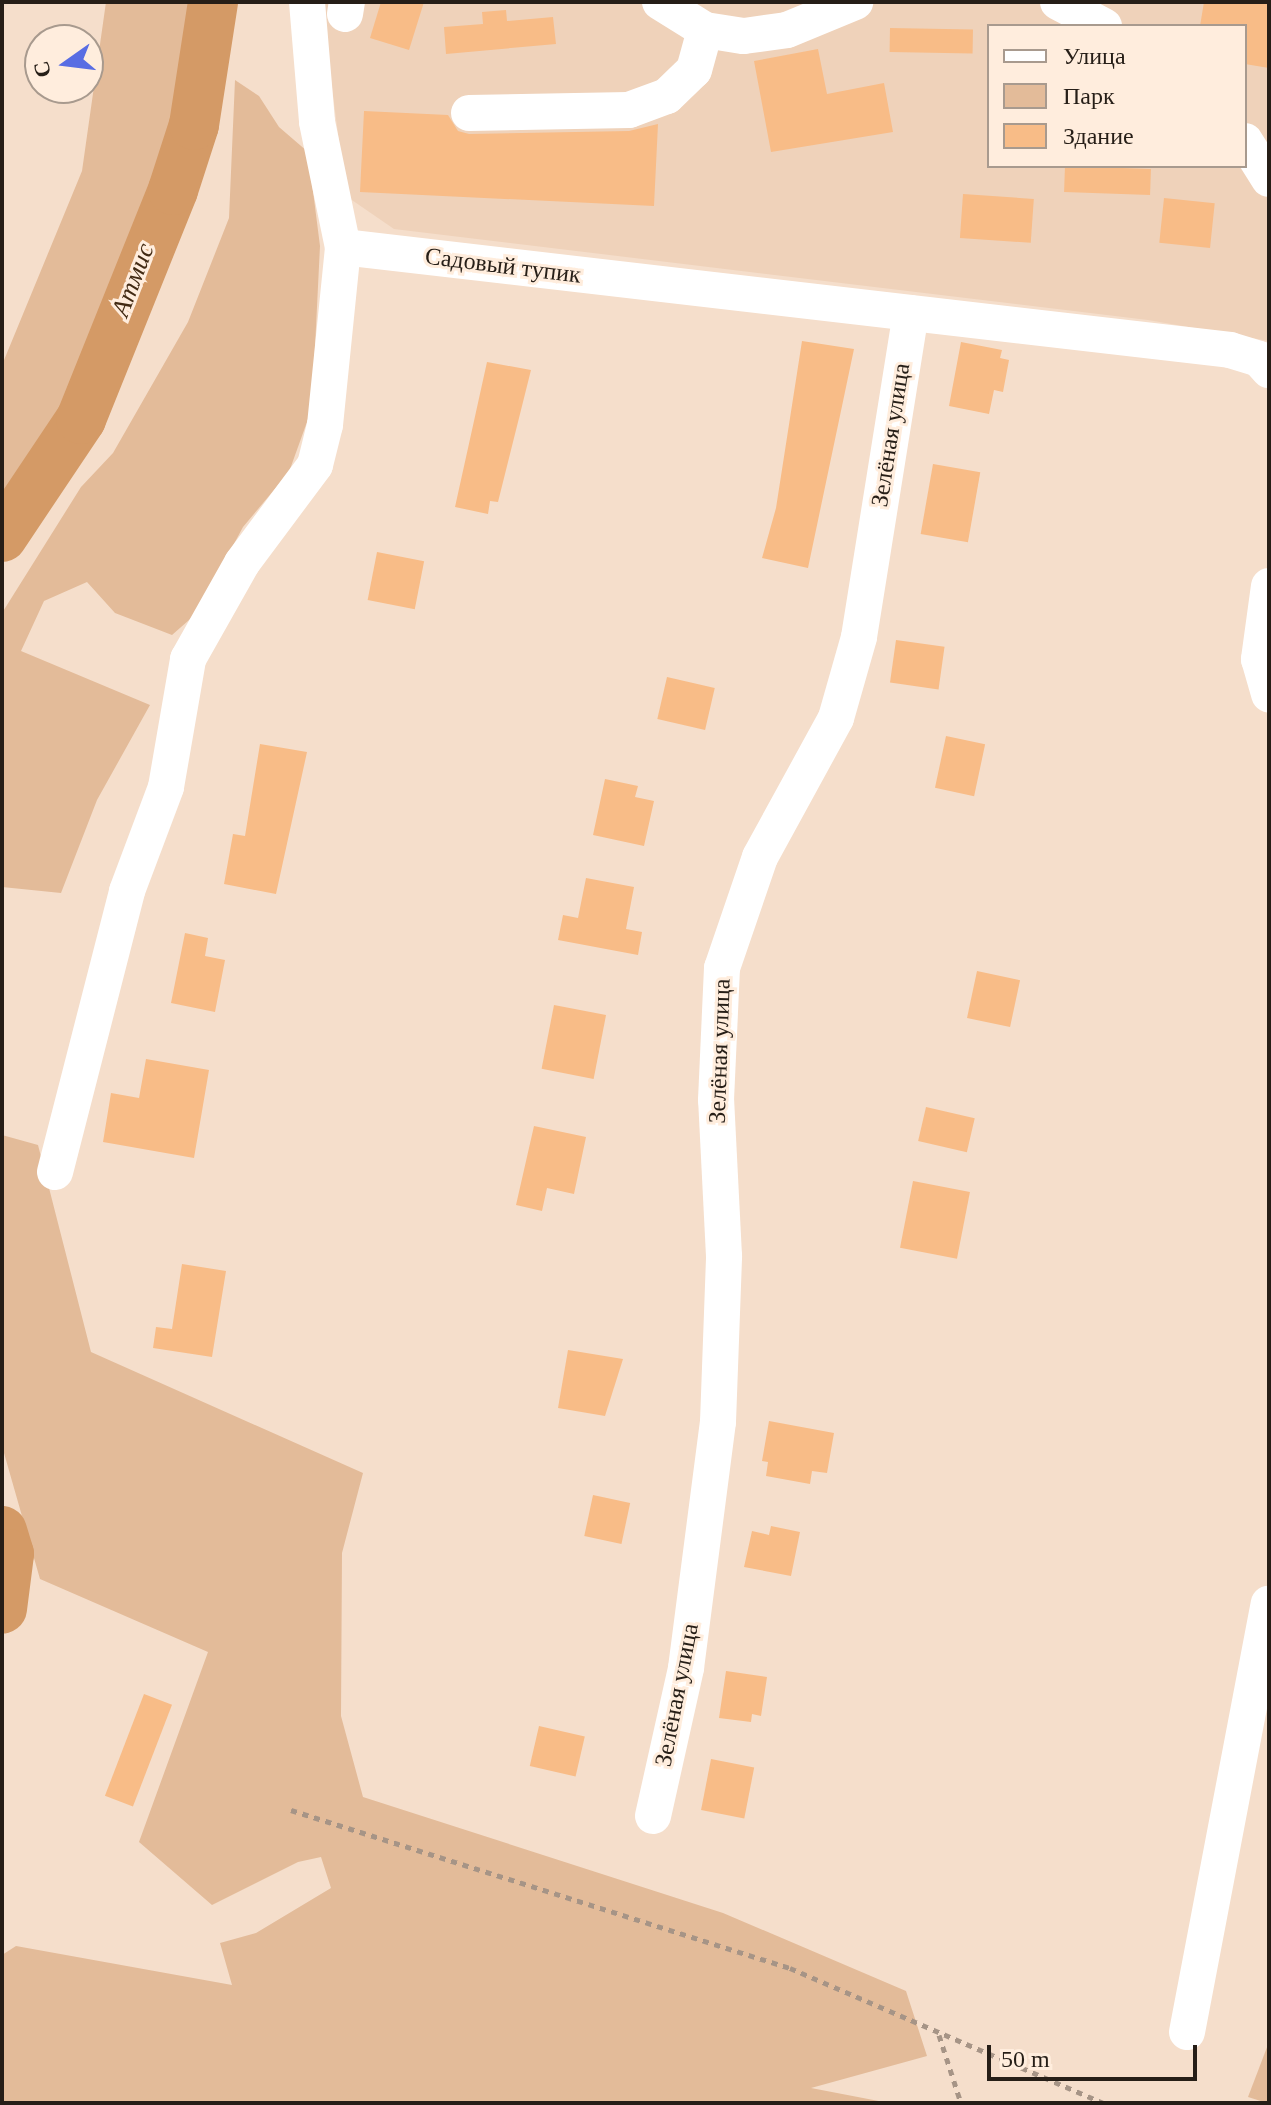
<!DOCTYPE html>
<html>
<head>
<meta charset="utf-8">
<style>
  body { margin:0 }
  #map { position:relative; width:1271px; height:2105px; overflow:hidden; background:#f5decb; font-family:"Times New Roman",serif }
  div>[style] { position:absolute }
  .built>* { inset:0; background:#efd2ba }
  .green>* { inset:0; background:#e3bb99 }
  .river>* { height:50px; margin:-25px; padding:0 25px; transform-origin:25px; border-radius:25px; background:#d49a66 }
  .building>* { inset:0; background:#f8bc87; transform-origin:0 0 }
  .path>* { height:5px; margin-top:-2.5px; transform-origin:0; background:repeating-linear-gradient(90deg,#a69486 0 6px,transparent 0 12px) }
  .minor>* { height:36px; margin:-18px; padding:0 18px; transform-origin:18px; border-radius:18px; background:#fff }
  span { translate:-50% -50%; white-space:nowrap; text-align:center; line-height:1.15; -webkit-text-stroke:6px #ffeddd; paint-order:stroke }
  .street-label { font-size:24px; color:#261e17 }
  .water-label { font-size:26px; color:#432b14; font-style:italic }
  .frame { position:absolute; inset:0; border:4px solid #261e17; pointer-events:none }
  .legend { position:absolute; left:987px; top:24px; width:260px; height:144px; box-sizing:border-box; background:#ffeddd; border:2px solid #a89a8e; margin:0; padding:10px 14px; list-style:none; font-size:24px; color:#261e17 }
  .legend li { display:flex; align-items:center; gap:16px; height:40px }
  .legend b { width:40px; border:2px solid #a89a8e }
  .north { position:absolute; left:24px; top:24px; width:80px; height:80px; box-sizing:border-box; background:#ffeddd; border:2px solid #a89a8e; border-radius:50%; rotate:256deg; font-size:22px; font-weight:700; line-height:32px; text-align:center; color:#261e17 }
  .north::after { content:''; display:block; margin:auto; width:28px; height:36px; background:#596de3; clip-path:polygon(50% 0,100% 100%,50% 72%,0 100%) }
  .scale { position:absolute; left:987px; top:2045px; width:210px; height:36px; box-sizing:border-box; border:4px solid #261e17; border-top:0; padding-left:10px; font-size:24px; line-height:28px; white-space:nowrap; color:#261e17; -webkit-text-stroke:6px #ffeddd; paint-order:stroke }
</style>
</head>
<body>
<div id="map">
  <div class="built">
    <div style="clip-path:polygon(evenodd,321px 2px,1269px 2px,1269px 341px,1148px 320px,394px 229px,346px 196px,321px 2px,989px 26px,1245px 26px,1245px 166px,989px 166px,989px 26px)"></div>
  </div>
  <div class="green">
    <div style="clip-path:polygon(106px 2px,198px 2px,188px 69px,130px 270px,93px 338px,59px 432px,2px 527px,2px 365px,82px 171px)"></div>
    <div style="clip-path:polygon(235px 80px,259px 96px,279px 127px,308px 152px,320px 246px,312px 408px,289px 472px,243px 527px,197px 613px,172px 635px,115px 613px,87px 582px,44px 601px,21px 651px,150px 705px,97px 800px,61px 893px,2px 887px,2px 613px,81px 487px,113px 453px,188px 322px,229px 218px)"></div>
    <div style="clip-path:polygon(2px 1135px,38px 1145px,91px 1352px,363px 1473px,342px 1553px,341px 1716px,363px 1797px,723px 1913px,906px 1991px,927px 2056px,811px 2088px,889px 2103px,2px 2103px,2px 1955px,16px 1946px,232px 1985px,220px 1943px,256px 1933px,331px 1888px,321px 1857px,298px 1862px,212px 1905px,139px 1842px,208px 1652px,40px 1579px,2px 1446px)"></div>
    <div style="clip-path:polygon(1269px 2042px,1269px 2103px,1267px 2103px,1248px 2097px)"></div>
  </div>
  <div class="river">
    <div style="left:2px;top:537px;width:142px;rotate:-56.2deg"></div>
    <div style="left:81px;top:419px;width:247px;rotate:-68.1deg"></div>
    <div style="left:173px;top:190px;width:68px;rotate:-72.1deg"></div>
    <div style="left:194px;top:125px;width:124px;rotate:-81.2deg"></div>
    <div style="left:2px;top:1531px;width:24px;rotate:73deg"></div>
    <div style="left:9px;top:1554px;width:55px;rotate:97.3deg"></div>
  </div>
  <div class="building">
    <div style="clip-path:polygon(381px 2px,424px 2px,409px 50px,370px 38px)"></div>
    <div style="clip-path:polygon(1204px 2px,1269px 2px,1269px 68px,1245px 64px,1245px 26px,1200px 26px)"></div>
    <div style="clip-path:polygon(506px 10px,507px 21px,553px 17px,556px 44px,446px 54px,444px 27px,483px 24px,482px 12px)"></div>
    <div style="left:890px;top:28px;width:83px;height:24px;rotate:1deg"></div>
    <div style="clip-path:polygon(818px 49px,827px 94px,884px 83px,893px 132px,771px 152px,754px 61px)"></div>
    <div style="clip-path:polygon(364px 111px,448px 115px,458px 131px,469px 134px,629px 131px,658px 124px,654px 206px,360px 192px)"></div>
    <div style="left:1065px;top:166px;width:86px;height:26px;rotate:2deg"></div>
    <div style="left:963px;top:194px;width:71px;height:44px;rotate:4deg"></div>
    <div style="left:1164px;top:198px;width:51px;height:45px;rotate:6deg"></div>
    <div style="clip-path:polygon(802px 341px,854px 349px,808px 568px,762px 558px,776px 508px)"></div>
    <div style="clip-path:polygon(961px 342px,1002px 350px,1000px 358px,1009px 360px,1003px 392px,994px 390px,989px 414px,949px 406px)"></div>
    <div style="clip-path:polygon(487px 362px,531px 370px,498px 502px,490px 501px,488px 514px,455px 507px)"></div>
    <div style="left:933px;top:464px;width:48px;height:71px;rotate:10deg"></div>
    <div style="left:377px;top:552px;width:48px;height:49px;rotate:11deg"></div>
    <div style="left:896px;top:640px;width:49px;height:43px;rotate:8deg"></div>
    <div style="left:667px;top:677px;width:49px;height:43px;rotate:13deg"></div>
    <div style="left:946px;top:736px;width:40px;height:53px;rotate:12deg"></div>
    <div style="clip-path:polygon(260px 744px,307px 752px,276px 894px,224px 884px,233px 834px,245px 836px)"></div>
    <div style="clip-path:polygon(605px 779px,638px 786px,635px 797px,654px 801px,644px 846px,593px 835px)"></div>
    <div style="clip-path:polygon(586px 878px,634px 887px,626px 929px,642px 932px,638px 955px,558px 940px,563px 915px,578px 918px)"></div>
    <div style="clip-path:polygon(185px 933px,208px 938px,205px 956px,225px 960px,215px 1012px,171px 1003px)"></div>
    <div style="left:977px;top:971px;width:44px;height:48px;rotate:12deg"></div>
    <div style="left:554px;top:1005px;width:53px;height:65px;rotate:11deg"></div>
    <div style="clip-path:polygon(146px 1059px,209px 1070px,194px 1158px,103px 1142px,111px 1093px,139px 1098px)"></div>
    <div style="left:926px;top:1107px;width:50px;height:35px;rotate:13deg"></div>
    <div style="clip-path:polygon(534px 1126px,586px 1137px,574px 1194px,547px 1188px,542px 1211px,516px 1205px)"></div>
    <div style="left:913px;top:1181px;width:58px;height:68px;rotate:11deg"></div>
    <div style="clip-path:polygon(182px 1264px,226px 1271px,212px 1357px,153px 1348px,156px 1327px,172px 1329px)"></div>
    <div style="clip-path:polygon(568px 1350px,623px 1359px,605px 1416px,558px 1408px)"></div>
    <div style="clip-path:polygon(769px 1421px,834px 1433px,827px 1473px,812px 1471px,810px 1484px,766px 1476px,768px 1462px,762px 1461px)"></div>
    <div style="left:593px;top:1495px;width:38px;height:42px;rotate:12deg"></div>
    <div style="clip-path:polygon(771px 1526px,800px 1532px,791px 1576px,744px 1567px,752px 1531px,769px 1535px)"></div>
    <div style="clip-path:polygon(726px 1671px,767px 1677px,761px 1716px,752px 1714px,751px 1722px,719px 1718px)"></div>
    <div style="left:144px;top:1694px;width:30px;height:109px;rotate:21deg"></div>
    <div style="left:539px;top:1726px;width:47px;height:41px;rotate:13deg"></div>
    <div style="left:711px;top:1759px;width:44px;height:52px;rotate:11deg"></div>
  </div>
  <div class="path">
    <div style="left:291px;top:1810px;width:523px;rotate:17.57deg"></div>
    <div style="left:790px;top:1968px;width:342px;rotate:23.3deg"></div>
    <div style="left:939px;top:2035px;width:71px;rotate:72.1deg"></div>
  </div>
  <div class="minor">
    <div style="left:307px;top:2px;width:120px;rotate:85.2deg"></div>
    <div style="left:317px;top:122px;width:128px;rotate:78.3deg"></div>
    <div style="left:343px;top:247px;width:893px;rotate:6.62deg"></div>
    <div style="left:1230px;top:350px;width:30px;rotate:17deg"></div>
    <div style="left:1259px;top:359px;width:15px;rotate:48deg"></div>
    <div style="left:660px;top:2px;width:53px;rotate:31.9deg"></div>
    <div style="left:705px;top:30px;width:39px;rotate:9deg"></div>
    <div style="left:744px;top:36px;width:43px;rotate:-7.9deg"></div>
    <div style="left:787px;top:30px;width:74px;rotate:-22.4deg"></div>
    <div style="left:1058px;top:2px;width:52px;rotate:27.6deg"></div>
    <div style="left:345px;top:14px;width:12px;rotate:-81deg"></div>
    <div style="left:469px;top:113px;width:160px;rotate:-1.1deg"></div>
    <div style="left:629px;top:110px;width:40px;rotate:-20.2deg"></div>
    <div style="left:667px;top:96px;width:37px;rotate:-44deg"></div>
    <div style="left:694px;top:70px;width:41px;rotate:-74.6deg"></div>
    <div style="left:1245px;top:141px;width:45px;rotate:57.7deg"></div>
    <div style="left:1269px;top:586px;width:74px;rotate:97.8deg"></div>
    <div style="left:1259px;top:659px;width:37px;rotate:74deg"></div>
    <div style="left:55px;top:1172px;width:290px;rotate:-75.6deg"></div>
    <div style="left:127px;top:891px;width:111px;rotate:-69.4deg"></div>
    <div style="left:166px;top:787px;width:130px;rotate:-80.2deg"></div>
    <div style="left:188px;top:659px;width:110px;rotate:-60.6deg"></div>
    <div style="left:242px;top:563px;width:122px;rotate:-53.3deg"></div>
    <div style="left:315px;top:465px;width:41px;rotate:-76deg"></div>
    <div style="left:325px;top:425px;width:179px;rotate:-84.2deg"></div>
    <div style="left:653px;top:1816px;width:152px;rotate:-77.4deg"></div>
    <div style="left:686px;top:1668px;width:248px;rotate:-82.6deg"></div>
    <div style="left:718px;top:1422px;width:166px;rotate:-87.9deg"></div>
    <div style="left:724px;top:1256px;width:156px;rotate:-92.9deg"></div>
    <div style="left:716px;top:1100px;width:132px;rotate:-87.4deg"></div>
    <div style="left:722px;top:968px;width:117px;rotate:-71.1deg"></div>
    <div style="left:760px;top:857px;width:158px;rotate:-61.3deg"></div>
    <div style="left:836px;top:718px;width:84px;rotate:-74.1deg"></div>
    <div style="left:859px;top:637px;width:328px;rotate:-80.9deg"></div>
    <div style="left:1187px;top:2032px;width:436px;rotate:-79.2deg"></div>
  </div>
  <div class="street-label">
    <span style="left:503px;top:266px;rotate:7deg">Садовый тупик</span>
    <span style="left:891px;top:435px;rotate:-81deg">Зелёная улица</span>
    <span style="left:720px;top:1051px;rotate:-88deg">Зелёная улица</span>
    <span style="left:677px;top:1695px;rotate:-79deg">Зелёная улица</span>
  </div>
  <div class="water-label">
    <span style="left:133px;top:280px;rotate:-69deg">Атмис</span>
  </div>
  <div class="frame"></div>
  <ul class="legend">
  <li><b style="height:10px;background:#fff"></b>Улица</li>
  <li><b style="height:22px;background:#e3bb99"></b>Парк</li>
  <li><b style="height:22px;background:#f8bc87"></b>Здание</li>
  </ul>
  <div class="north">С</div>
  <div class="scale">50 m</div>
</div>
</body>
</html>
